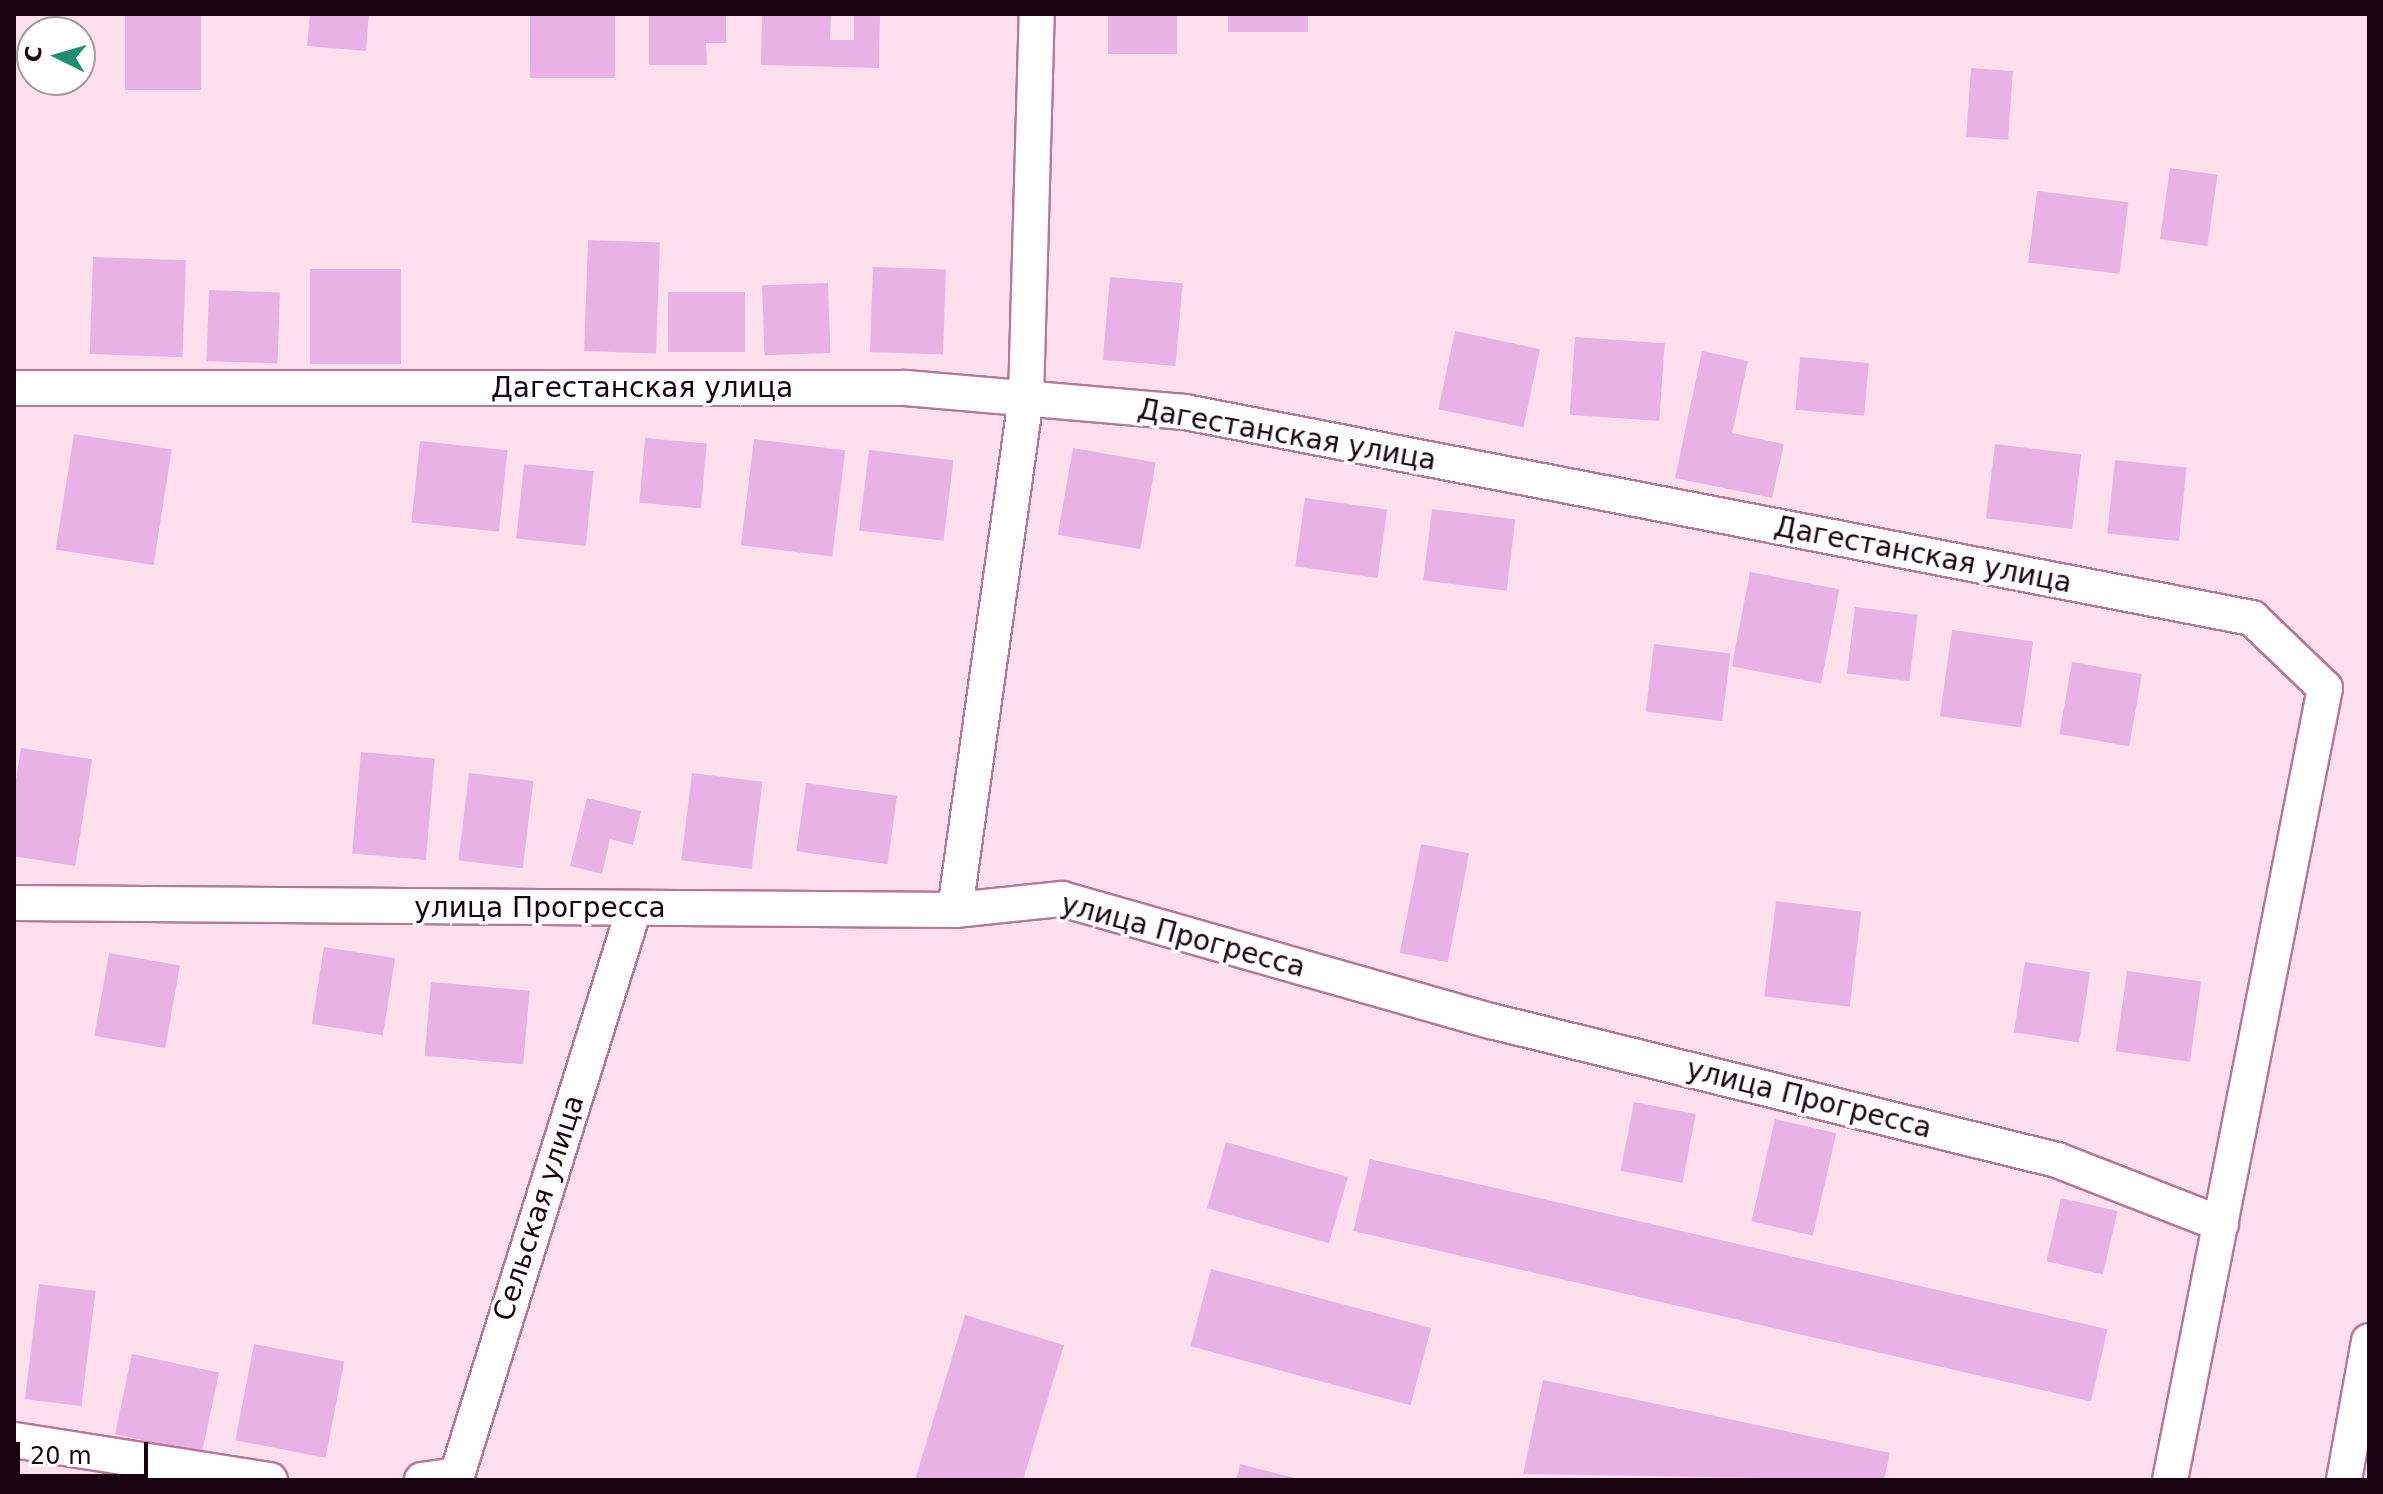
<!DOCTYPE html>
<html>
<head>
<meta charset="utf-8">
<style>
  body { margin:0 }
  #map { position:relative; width:2383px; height:1494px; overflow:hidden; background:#fee0ed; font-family:"DejaVu Sans",sans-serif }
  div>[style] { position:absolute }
  .building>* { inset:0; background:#e9b2e6; transform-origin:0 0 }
  .roads { filter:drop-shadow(2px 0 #b97697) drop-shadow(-2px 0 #b97697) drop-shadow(0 2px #b97697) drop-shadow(0 -2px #b97697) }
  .street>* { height:34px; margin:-17px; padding:0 17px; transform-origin:17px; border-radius:17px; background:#fff }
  span { translate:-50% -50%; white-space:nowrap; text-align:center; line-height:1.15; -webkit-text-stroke:7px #fff; paint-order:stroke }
  .street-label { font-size:28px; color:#1a0410 }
  .frame { position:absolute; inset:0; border:16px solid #1a0410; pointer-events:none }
  .north { position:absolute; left:16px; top:16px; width:80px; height:80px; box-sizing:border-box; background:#fff; border:2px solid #a39b9f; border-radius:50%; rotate:275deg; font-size:22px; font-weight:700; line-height:32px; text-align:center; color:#1a0410 }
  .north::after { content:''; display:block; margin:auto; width:28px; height:36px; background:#1e8e6e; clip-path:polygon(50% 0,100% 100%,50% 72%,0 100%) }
  .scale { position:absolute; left:16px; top:1442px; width:132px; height:36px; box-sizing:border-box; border:4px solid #1a0410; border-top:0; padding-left:10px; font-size:24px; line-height:28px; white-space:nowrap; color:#1a0410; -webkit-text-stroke:6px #fff; paint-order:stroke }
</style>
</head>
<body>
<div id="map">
  <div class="building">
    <div style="left:125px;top:14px;width:76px;height:76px"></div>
    <div style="clip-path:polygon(310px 14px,369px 14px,366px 51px,307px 46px)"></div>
    <div style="left:530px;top:14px;width:85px;height:64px"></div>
    <div style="clip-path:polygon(649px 14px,726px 14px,726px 43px,706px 43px,707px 65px,649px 65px)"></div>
    <div style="clip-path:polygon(762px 14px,831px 14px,830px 40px,854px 40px,854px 14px,880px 14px,879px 68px,761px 65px)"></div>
    <div style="left:1108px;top:14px;width:69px;height:40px"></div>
    <div style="left:1228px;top:14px;width:80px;height:18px"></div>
    <div style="left:1971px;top:68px;width:42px;height:69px;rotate:4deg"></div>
    <div style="left:2170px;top:168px;width:48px;height:72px;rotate:8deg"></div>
    <div style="left:2037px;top:191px;width:92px;height:72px;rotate:7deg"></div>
    <div style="left:588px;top:240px;width:72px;height:111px;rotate:2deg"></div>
    <div style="left:93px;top:257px;width:93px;height:97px;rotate:2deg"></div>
    <div style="left:873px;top:267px;width:73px;height:85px;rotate:2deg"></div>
    <div style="left:310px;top:269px;width:91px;height:95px"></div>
    <div style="left:1110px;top:277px;width:73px;height:83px;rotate:5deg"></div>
    <div style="left:828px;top:283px;width:70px;height:66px;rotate:88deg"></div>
    <div style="left:209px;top:290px;width:71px;height:71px;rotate:2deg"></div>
    <div style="left:745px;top:292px;width:60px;height:77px;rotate:90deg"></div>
    <div style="left:1455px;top:331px;width:87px;height:80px;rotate:12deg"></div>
    <div style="left:1575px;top:337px;width:90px;height:78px;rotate:4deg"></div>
    <div style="clip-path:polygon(1702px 351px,1748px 361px,1732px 433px,1784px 444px,1772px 498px,1675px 478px)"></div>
    <div style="left:1800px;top:357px;width:69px;height:53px;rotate:5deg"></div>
    <div style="left:74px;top:434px;width:99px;height:117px;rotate:9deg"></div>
    <div style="left:645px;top:438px;width:62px;height:65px;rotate:5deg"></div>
    <div style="left:754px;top:439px;width:92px;height:107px;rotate:7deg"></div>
    <div style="left:420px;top:441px;width:88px;height:82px;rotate:6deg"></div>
    <div style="left:1995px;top:444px;width:87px;height:75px;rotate:7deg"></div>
    <div style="left:1073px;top:448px;width:84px;height:88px;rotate:10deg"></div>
    <div style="left:869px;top:450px;width:85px;height:81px;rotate:7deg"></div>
    <div style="left:2115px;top:460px;width:72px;height:74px;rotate:6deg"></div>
    <div style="left:524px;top:464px;width:70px;height:75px;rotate:6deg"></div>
    <div style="left:1305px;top:498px;width:83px;height:69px;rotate:8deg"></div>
    <div style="left:1432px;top:509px;width:84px;height:72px;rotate:7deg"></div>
    <div style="left:1750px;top:572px;width:91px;height:96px;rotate:11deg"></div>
    <div style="left:1855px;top:607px;width:63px;height:67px;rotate:7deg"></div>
    <div style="left:1952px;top:630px;width:82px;height:87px;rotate:8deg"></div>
    <div style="left:1654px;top:644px;width:77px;height:68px;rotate:7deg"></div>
    <div style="left:2072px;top:662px;width:71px;height:73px;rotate:10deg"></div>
    <div style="left:21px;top:748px;width:72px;height:108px;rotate:9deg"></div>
    <div style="left:361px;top:752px;width:74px;height:102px;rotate:5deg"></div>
    <div style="left:469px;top:773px;width:65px;height:88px;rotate:7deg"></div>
    <div style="left:692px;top:773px;width:71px;height:88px;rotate:7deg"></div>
    <div style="left:806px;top:783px;width:92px;height:69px;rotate:8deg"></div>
    <div style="clip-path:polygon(587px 798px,641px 811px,633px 845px,610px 839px,602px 874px,570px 866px)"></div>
    <div style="left:1421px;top:844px;width:49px;height:111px;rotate:11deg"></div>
    <div style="left:1776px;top:901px;width:86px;height:96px;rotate:7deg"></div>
    <div style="left:324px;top:947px;width:72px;height:78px;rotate:9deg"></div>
    <div style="left:109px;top:953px;width:72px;height:84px;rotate:10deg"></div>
    <div style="left:2025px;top:962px;width:66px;height:71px;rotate:9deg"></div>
    <div style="left:2127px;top:971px;width:75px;height:81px;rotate:8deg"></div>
    <div style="left:431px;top:982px;width:99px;height:74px;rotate:5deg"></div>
    <div style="left:1634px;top:1102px;width:63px;height:70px;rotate:11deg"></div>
    <div style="left:1775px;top:1119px;width:63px;height:105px;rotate:13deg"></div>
    <div style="left:1226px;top:1142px;width:127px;height:69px;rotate:16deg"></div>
    <div style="left:1370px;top:1159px;width:757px;height:74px;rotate:13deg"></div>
    <div style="left:2061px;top:1198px;width:58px;height:65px;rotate:13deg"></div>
    <div style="left:1211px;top:1269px;width:228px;height:80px;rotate:15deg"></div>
    <div style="left:39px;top:1284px;width:57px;height:116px;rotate:7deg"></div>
    <div style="clip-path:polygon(965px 1315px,1064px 1345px,1023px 1480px,915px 1480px)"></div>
    <div style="left:254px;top:1344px;width:92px;height:98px;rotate:11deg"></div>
    <div style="left:132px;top:1354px;width:89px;height:82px;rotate:12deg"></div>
    <div style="clip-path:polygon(1543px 1380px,1890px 1453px,1884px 1480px,1523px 1474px)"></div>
    <div style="clip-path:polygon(1240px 1464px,1299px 1479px,1299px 1480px,1236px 1480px)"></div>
  </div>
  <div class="roads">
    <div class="street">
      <div style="left:14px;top:388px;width:891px"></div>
      <div style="left:905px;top:388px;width:281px;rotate:4.9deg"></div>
      <div style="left:1185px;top:412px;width:1087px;rotate:10.93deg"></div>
      <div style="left:2252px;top:618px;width:101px;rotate:43.8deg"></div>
      <div style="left:2325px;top:688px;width:807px;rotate:101.07deg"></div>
      <div style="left:14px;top:903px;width:941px;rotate:0.43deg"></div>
      <div style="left:955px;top:910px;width:108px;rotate:-5.9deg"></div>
      <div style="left:1062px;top:899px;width:446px;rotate:15.9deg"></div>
      <div style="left:1491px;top:1021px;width:583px;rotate:13.8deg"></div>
      <div style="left:2057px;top:1160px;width:176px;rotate:21.3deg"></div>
      <div style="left:955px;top:910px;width:517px;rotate:-82.11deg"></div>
      <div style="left:1026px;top:398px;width:384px;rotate:-88.4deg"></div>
      <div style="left:14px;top:1440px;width:259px;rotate:8.9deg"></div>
      <div style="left:422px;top:1480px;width:35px;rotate:-8deg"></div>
      <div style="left:457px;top:1475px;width:593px;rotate:-72.63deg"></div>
      <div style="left:2344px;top:1480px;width:141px;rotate:-79.8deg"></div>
    </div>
  </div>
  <div class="street-label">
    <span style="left:642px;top:388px">Дагестанская улица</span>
    <span style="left:1287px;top:435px;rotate:10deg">Дагестанская улица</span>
    <span style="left:1923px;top:555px;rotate:11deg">Дагестанская улица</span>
    <span style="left:540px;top:908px">улица Прогресса</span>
    <span style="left:1183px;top:936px;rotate:15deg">улица Прогресса</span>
    <span style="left:1809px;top:1099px;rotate:14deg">улица Прогресса</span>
    <span style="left:539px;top:1208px;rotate:-72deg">Сельская улица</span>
  </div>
  <div class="frame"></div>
  <div class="north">С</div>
  <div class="scale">20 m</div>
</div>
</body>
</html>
